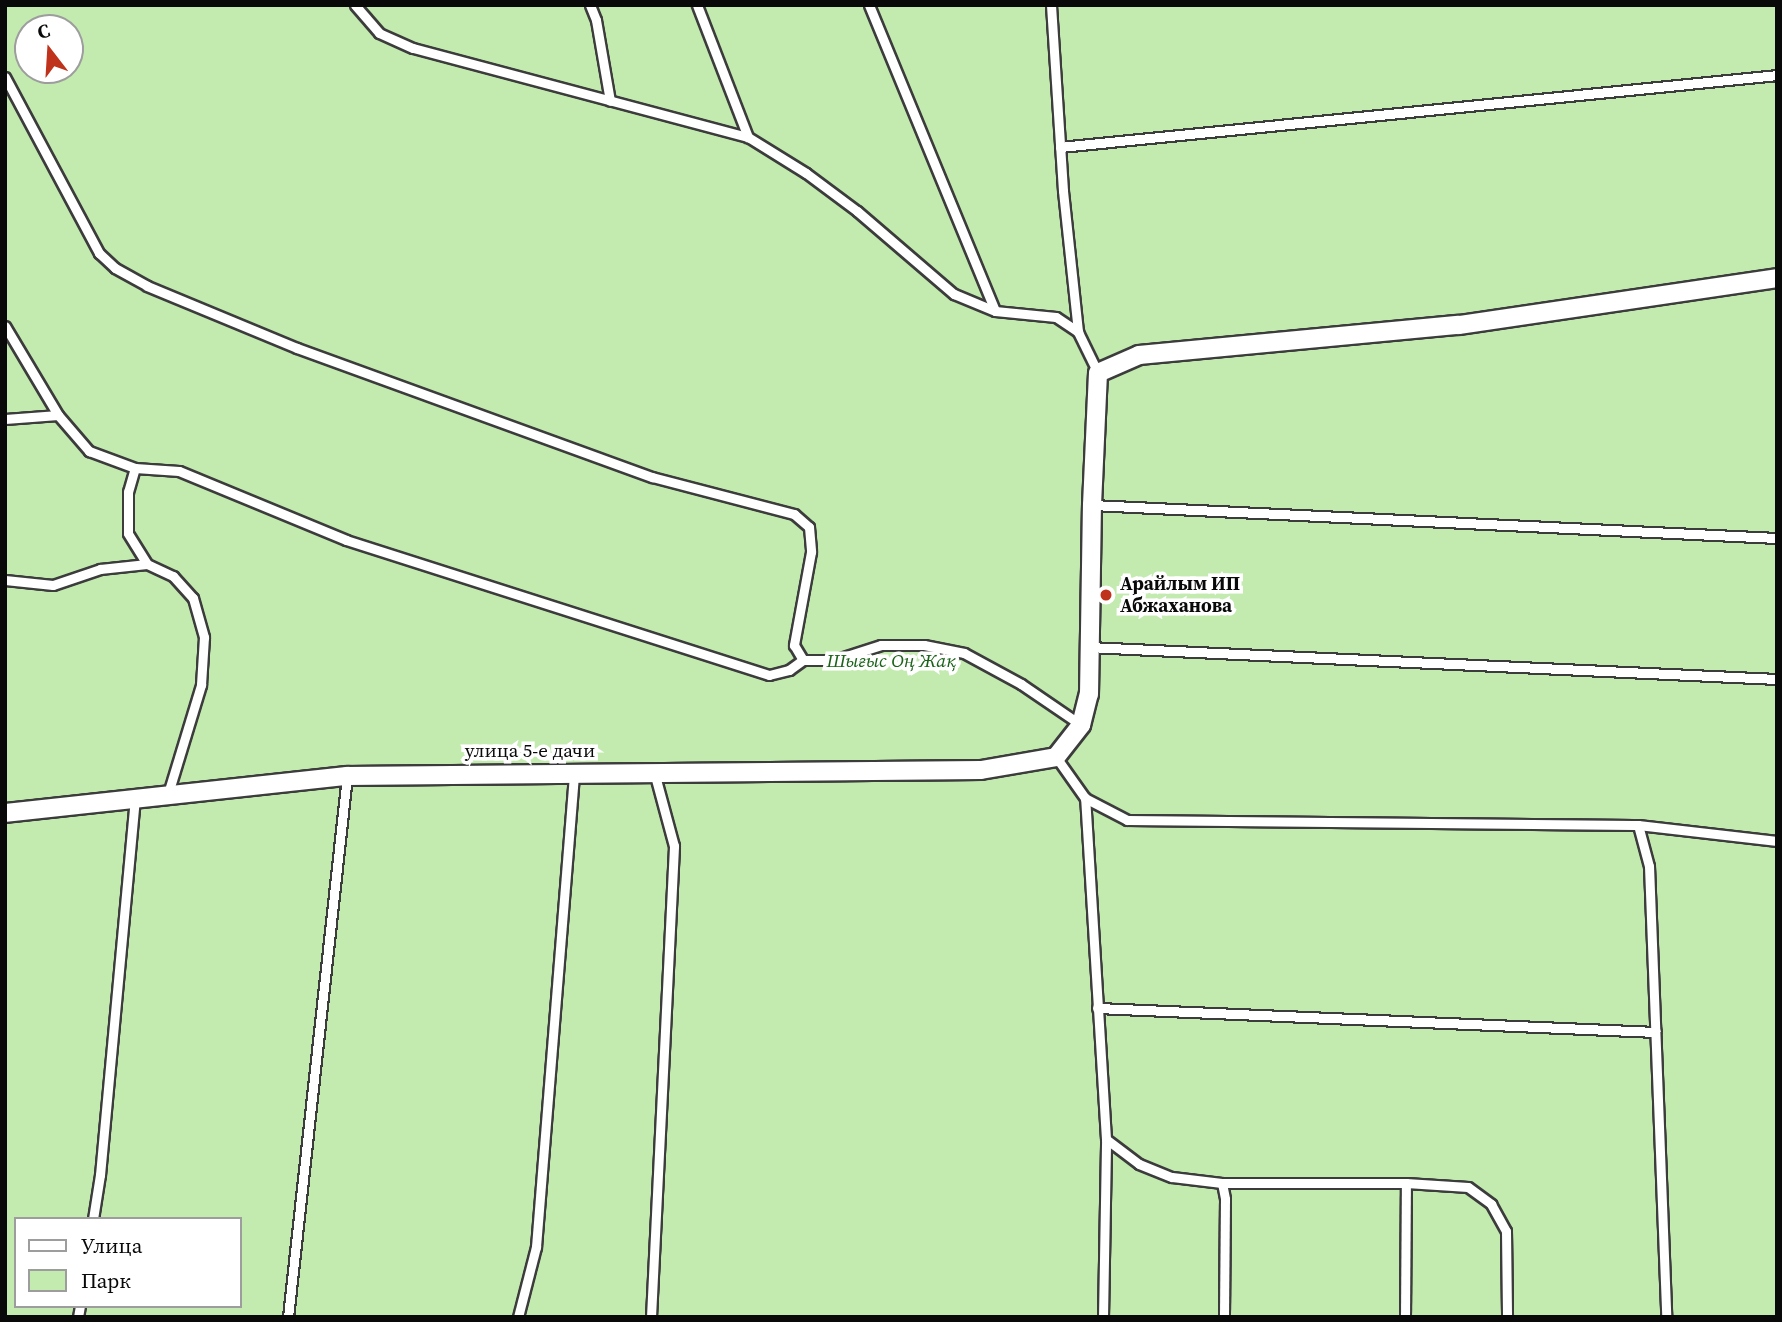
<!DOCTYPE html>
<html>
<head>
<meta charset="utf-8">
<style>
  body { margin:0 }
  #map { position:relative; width:1782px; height:1322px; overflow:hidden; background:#ffffe6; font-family:"Source Serif 4",serif }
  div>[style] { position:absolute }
  .green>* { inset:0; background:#c3eaaf }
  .roads { filter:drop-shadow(2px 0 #3c3c3c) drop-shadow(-2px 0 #3c3c3c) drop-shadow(0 2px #3c3c3c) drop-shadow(0 -2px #3c3c3c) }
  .lane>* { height:9px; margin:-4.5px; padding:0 4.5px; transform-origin:4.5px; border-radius:4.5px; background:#fff }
  .street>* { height:18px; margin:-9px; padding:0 9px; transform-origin:9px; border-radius:9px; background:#fff }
  .dots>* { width:19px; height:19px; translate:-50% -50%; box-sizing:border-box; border:4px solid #fff; border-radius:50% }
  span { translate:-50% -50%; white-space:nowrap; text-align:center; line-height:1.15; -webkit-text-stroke:7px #fff; paint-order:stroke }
  .poi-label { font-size:19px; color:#090909; font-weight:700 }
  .left { translate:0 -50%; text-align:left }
  .park-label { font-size:19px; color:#1a6318; font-style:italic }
  .street-label { font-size:19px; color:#090909 }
  .frame { position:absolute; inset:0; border:7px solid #090909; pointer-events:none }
  .legend { position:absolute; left:14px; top:1217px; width:228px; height:91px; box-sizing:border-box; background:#fff; border:2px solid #9d9d9d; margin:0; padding:9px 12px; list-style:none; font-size:21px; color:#090909 }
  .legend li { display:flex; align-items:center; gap:14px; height:35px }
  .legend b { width:35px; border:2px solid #9d9d9d }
  .north { position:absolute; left:14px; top:14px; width:70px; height:70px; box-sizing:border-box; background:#fff; border:2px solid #9d9d9d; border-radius:50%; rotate:343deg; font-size:19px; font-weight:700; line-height:28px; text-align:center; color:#090909 }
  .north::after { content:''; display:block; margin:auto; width:24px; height:32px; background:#bf321c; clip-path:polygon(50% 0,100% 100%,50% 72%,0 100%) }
</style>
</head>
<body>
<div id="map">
  <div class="green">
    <div style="clip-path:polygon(evenodd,5px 5px,1777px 5px,1777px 1317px,5px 1317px,5px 5px,28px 28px,70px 28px,70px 70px,28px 70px,28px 28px,5px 5px,16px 1219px,240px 1219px,240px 1306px,16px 1306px,16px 1219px)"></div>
  </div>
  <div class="roads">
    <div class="lane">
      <div style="left:355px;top:5px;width:37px;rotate:49deg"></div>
      <div style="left:379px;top:33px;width:37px;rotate:24deg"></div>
      <div style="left:413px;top:48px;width:347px;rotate:14.9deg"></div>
      <div style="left:748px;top:137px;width:68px;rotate:31.8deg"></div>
      <div style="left:806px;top:173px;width:64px;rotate:36.7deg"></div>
      <div style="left:857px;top:211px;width:128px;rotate:40.6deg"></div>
      <div style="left:954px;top:294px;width:44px;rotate:22.5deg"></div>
      <div style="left:995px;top:311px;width:61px;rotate:5.6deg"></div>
      <div style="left:1056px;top:317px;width:27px;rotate:34deg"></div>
      <div style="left:590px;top:5px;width:16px;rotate:68deg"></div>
      <div style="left:596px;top:20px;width:82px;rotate:80.2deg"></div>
      <div style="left:697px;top:5px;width:142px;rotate:68.9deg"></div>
      <div style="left:869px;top:5px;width:331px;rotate:67.6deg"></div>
      <div style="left:1051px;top:5px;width:186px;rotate:86.3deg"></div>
      <div style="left:1063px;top:191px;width:142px;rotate:83.9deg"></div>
      <div style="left:1078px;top:332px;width:46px;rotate:64deg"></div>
      <div style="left:5px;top:77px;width:200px;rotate:61.9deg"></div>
      <div style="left:99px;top:253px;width:22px;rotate:43deg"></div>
      <div style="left:115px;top:268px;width:37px;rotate:29deg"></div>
      <div style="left:147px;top:286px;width:162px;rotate:22.5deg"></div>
      <div style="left:297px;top:348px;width:378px;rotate:20deg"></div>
      <div style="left:652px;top:477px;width:147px;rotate:14.6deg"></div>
      <div style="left:794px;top:514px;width:20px;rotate:41deg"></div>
      <div style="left:809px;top:527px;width:25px;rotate:85deg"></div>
      <div style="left:811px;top:552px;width:95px;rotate:100.4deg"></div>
      <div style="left:794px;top:645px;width:17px;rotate:59deg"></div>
      <div style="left:803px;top:660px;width:31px"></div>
      <div style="left:834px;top:660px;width:49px;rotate:-17.7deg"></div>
      <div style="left:881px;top:645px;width:43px"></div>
      <div style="left:924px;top:645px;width:41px;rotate:11.3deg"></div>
      <div style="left:964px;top:653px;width:65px;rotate:28.5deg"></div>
      <div style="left:1021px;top:684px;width:73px;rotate:34.3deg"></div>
      <div style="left:1060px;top:147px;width:721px;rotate:-5.73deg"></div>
      <div style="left:5px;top:326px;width:104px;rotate:59.2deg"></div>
      <div style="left:58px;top:415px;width:48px;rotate:49.3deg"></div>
      <div style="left:89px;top:451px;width:49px;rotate:20.3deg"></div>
      <div style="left:135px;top:468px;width:44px;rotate:3.9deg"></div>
      <div style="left:179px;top:471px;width:181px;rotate:22.4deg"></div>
      <div style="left:346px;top:540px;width:444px;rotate:17.7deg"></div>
      <div style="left:769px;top:675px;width:21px;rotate:-14deg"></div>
      <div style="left:789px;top:670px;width:17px;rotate:-36deg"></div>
      <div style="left:5px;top:419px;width:53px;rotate:-4.3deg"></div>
      <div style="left:1092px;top:505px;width:686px;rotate:2.76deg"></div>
      <div style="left:147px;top:564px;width:29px;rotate:25deg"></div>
      <div style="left:173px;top:576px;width:30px;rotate:48deg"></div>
      <div style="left:193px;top:598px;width:41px;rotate:74.2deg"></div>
      <div style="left:204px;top:637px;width:48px;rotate:93.6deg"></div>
      <div style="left:201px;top:685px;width:117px;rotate:106.9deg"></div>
      <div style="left:5px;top:580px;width:48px;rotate:5.9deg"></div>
      <div style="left:53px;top:585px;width:50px;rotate:-18.8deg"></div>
      <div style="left:100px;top:569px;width:47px;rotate:-6.1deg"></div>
      <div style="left:147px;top:564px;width:36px;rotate:-122deg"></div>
      <div style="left:128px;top:533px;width:41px;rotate:-90deg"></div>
      <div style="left:128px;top:492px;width:25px;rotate:-74deg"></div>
      <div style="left:1088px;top:647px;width:690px;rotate:2.66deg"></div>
      <div style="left:1056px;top:757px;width:50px;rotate:54.7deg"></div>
      <div style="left:1638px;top:825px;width:42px;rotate:75deg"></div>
      <div style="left:1649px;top:866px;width:451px;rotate:87.8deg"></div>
      <div style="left:1097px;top:1008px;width:559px;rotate:2.46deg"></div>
      <div style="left:1106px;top:1139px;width:41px;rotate:37.1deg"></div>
      <div style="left:1139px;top:1164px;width:35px;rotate:22deg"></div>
      <div style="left:1172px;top:1177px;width:50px;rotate:6.8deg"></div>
      <div style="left:1222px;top:1183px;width:184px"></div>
      <div style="left:1406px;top:1183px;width:62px;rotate:3.7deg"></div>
      <div style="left:1468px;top:1187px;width:29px;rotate:36deg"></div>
      <div style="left:1491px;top:1204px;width:31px;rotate:61deg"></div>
      <div style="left:1506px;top:1231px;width:86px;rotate:89.3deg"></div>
      <div style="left:1222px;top:1183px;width:16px;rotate:79deg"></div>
      <div style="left:1225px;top:1199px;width:118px;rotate:90.5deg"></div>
      <div style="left:93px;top:1219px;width:45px;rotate:-81deg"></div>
      <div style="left:100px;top:1175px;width:377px;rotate:-84.7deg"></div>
      <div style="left:78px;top:1317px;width:11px;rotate:-80deg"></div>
      <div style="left:288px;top:1317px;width:544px;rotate:-83.78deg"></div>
      <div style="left:518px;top:1317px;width:72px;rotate:-75.6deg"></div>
      <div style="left:536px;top:1247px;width:475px;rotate:-85.4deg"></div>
      <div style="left:651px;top:1317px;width:472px;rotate:-87.2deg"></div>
      <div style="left:674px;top:846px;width:77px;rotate:-105.1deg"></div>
      <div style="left:1103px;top:1317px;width:178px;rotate:-89deg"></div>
      <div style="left:1106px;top:1139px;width:342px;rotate:-93.5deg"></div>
      <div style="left:1085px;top:798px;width:47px;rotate:27.6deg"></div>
      <div style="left:1127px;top:820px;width:511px;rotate:0.56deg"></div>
      <div style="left:1638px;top:825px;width:140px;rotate:6.6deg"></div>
      <div style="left:1405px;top:1317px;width:134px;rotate:-89.6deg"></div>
    </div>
    <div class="street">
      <div style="left:5px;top:813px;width:344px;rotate:-6.2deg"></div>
      <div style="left:347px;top:776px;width:634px;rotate:-0.54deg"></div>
      <div style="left:981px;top:770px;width:76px;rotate:-9.8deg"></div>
      <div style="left:1056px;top:757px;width:41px;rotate:-52deg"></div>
      <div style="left:1081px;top:725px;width:32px;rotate:-76deg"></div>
      <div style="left:1089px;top:694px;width:189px;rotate:-89.1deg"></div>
      <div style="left:1092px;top:505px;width:132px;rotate:-87.4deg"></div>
      <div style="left:1098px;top:373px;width:45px;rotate:-23.7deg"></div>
      <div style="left:1139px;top:355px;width:321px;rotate:-5.4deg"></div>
      <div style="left:1459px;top:325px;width:321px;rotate:-8.4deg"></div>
    </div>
  </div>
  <div class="dots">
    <div style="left:1106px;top:595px;background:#bf321c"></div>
  </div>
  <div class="poi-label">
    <span class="left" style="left:1120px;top:595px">Арайлым ИП<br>Абжаханова</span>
  </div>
  <div class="park-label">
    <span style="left:891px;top:661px">Шығыс Оң Жақ</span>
  </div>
  <div class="street-label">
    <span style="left:530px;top:751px">улица 5-е дачи</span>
  </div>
  <div class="frame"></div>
  <ul class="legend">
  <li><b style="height:9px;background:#fff"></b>Улица</li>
  <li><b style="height:19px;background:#c3eaaf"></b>Парк</li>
  </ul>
  <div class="north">С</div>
</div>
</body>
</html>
